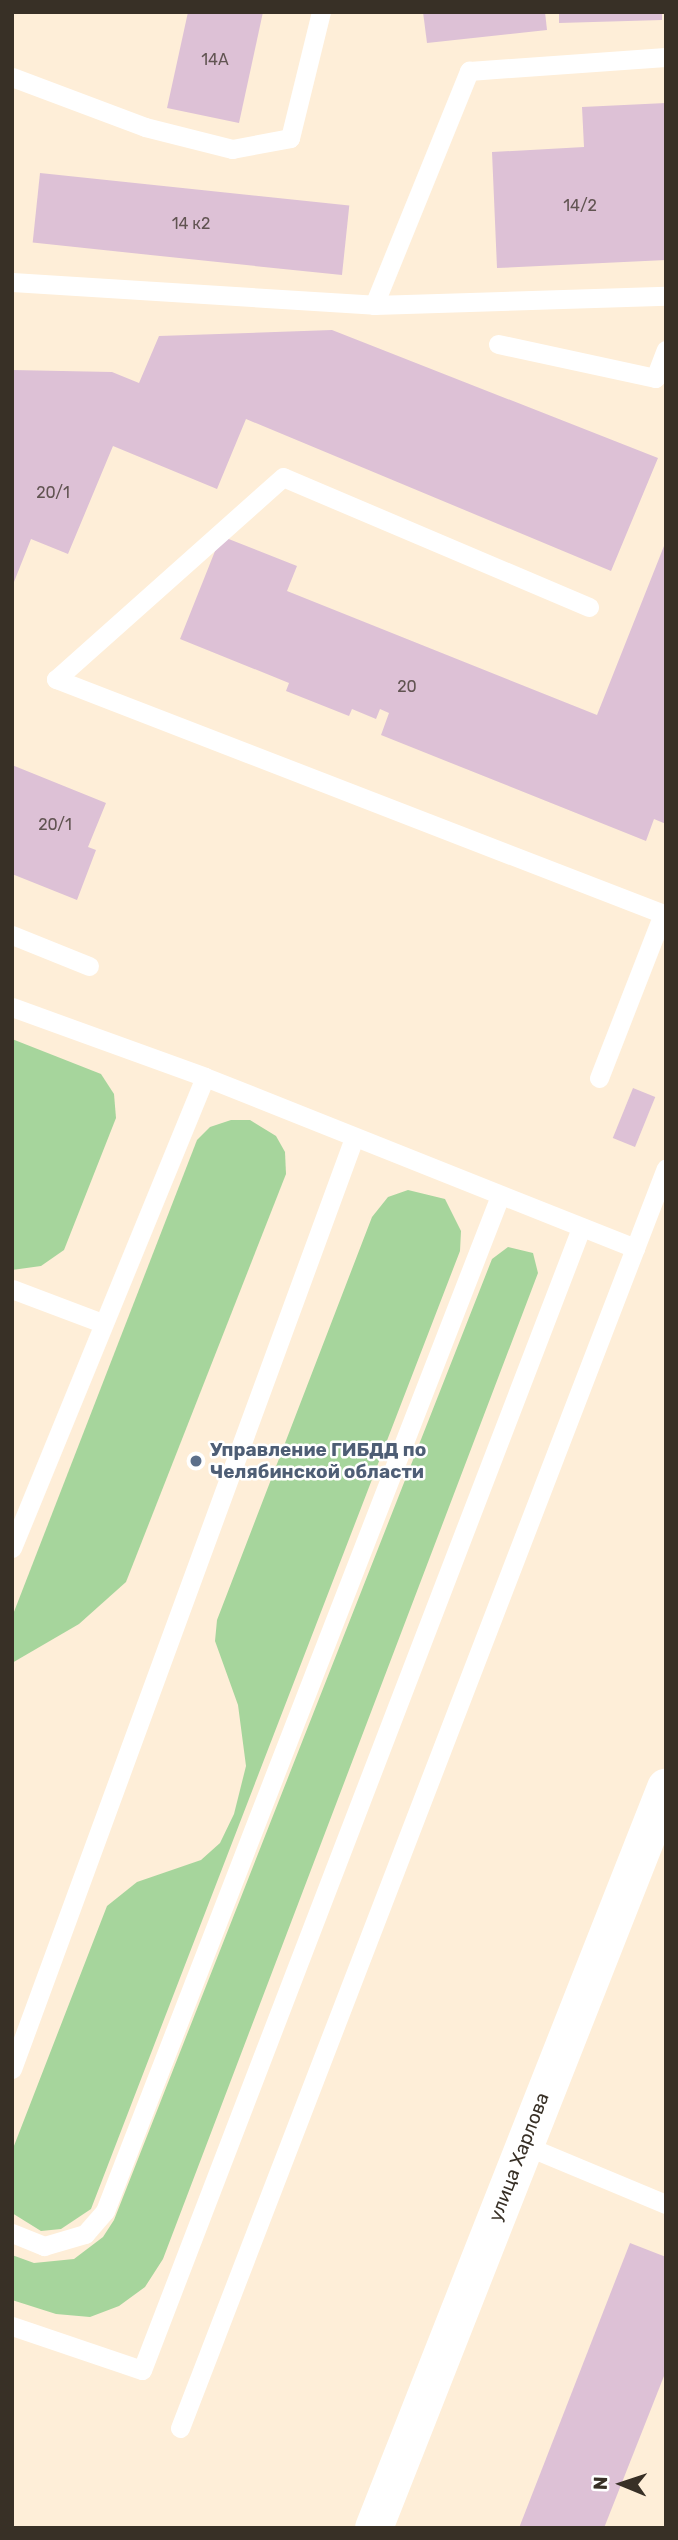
<!DOCTYPE html>
<html>
<head>
<meta charset="utf-8">
<style>
  body { margin:0 }
  #map { position:relative; width:678px; height:2540px; overflow:hidden; background:#feeed8; font-family:Rubik,sans-serif }
  div>[style] { position:absolute }
  .green>* { inset:0; background:#a6d59c }
  .building>* { inset:0; background:#ddc1d6; transform-origin:0 0 }
  .service>* { height:19px; margin:-9.5px; padding:0 9.5px; transform-origin:9.5px; border-radius:9.5px; background:#fff }
  .tertiary>* { height:38px; margin:-19px; padding:0 19px; transform-origin:19px; border-radius:19px; background:#fff }
  .dots>* { width:19px; height:19px; translate:-50% -50%; box-sizing:border-box; border:4px solid #fff; border-radius:50% }
  span { translate:-50% -50%; white-space:nowrap; text-align:center; line-height:1.15; -webkit-text-stroke:5px #fff; paint-order:stroke }
  .number-label { font-size:16px; color:#615452 }
  .number-label span { -webkit-text-stroke-width:0 }
  .service-label { font-size:19px; color:#4e5e75; font-weight:700 }
  .left { translate:0 -50%; text-align:left }
  .street-label { font-size:19px; color:#383026 }
  .frame { position:absolute; inset:0; border:14px solid #383026; pointer-events:none }
  .north { position:absolute; left:587px; top:2449px; width:70px; height:70px; -webkit-text-stroke:5px #fff; paint-order:stroke; rotate:272deg; font-size:19px; font-weight:700; line-height:28px; text-align:center; color:#383026 }
  .north::after { content:''; display:block; margin:auto; width:24px; height:32px; background:#383026; clip-path:polygon(50% 0,100% 100%,50% 72%,0 100%) }
</style>
</head>
<body>
<div id="map">
  <div class="green">
    <div style="clip-path:polygon(12px 1039px,101px 1074px,114px 1094px,116px 1118px,64px 1250px,41px 1266px,12px 1270px)"></div>
    <div style="clip-path:polygon(231px 1120px,250px 1120px,276px 1136px,285px 1152px,286px 1174px,126px 1582px,79px 1624px,12px 1663px,12px 1617px,197px 1140px,210px 1127px)"></div>
    <div style="clip-path:polygon(408px 1190px,445px 1199px,461px 1231px,460px 1251px,91px 2209px,61px 2229px,41px 2231px,12px 2213px,12px 2151px,107px 1906px,137px 1882px,201px 1860px,220px 1843px,234px 1814px,246px 1766px,238px 1705px,215px 1641px,217px 1620px,372px 1217px,388px 1197px)"></div>
    <div style="clip-path:polygon(508px 1247px,533px 1253px,538px 1273px,163px 2259px,145px 2287px,119px 2306px,90px 2317px,56px 2314px,12px 2300px,12px 2255px,34px 2263px,74px 2259px,103px 2237px,114px 2220px,492px 1259px)"></div>
  </div>
  <div class="building">
    <div style="clip-path:polygon(188px 12px,263px 12px,239px 123px,167px 108px)"></div>
    <div style="clip-path:polygon(423px 12px,545px 12px,547px 30px,427px 43px)"></div>
    <div style="clip-path:polygon(559px 12px,662px 12px,662px 20px,559px 23px)"></div>
    <div style="clip-path:polygon(666px 103px,666px 260px,497px 268px,492px 152px,584px 147px,582px 107px)"></div>
    <div style="left:40px;top:173px;width:311px;height:70px;rotate:6deg"></div>
    <div style="clip-path:polygon(332px 330px,658px 458px,611px 571px,246px 419px,217px 489px,113px 446px,68px 554px,31px 539px,12px 587px,12px 370px,112px 372px,139px 383px,159px 336px)"></div>
    <div style="clip-path:polygon(221px 536px,297px 566px,287px 591px,597px 715px,666px 541px,666px 824px,654px 819px,646px 841px,381px 735px,389px 713px,380px 709px,376px 719px,352px 709px,349px 716px,286px 691px,289px 683px,180px 639px)"></div>
    <div style="clip-path:polygon(12px 765px,106px 803px,88px 847px,96px 850px,77px 900px,12px 874px)"></div>
    <div style="left:633px;top:1088px;width:24px;height:54px;rotate:22deg"></div>
    <div style="clip-path:polygon(630px 2243px,666px 2257px,666px 2371px,604px 2528px,519px 2528px)"></div>
  </div>
  <div class="service">
    <div style="left:12px;top:77px;width:142px;rotate:20.6deg"></div>
    <div style="left:145px;top:127px;width:90px;rotate:14.2deg"></div>
    <div style="left:232px;top:149px;width:59px;rotate:-10.7deg"></div>
    <div style="left:290px;top:138px;width:130px;rotate:-76.2deg"></div>
    <div style="left:12px;top:282px;width:363px;rotate:3.6deg"></div>
    <div style="left:374px;top:305px;width:253px;rotate:-67.9deg"></div>
    <div style="left:469px;top:71px;width:197px;rotate:-4.1deg"></div>
    <div style="left:374px;top:305px;width:292px;rotate:-1.8deg"></div>
    <div style="left:498px;top:344px;width:161px;rotate:12.2deg"></div>
    <div style="left:655px;top:378px;width:30px;rotate:-69deg"></div>
    <div style="left:589px;top:607px;width:332px;rotate:-157deg"></div>
    <div style="left:283px;top:477px;width:304px;rotate:138.3deg"></div>
    <div style="left:56px;top:679px;width:654px;rotate:21.15deg"></div>
    <div style="left:12px;top:935px;width:83px;rotate:21.9deg"></div>
    <div style="left:12px;top:1007px;width:205px;rotate:19.9deg"></div>
    <div style="left:205px;top:1077px;width:463px;rotate:21.7deg"></div>
    <div style="left:599px;top:1078px;width:176px;rotate:-68.7deg"></div>
    <div style="left:12px;top:1289px;width:96px;rotate:20.7deg"></div>
    <div style="left:12px;top:1548px;width:509px;rotate:-67.72deg"></div>
    <div style="left:12px;top:2069px;width:992px;rotate:-69.83deg"></div>
    <div style="left:524px;top:2145px;width:154px;rotate:22.6deg"></div>
    <div style="left:12px;top:2233px;width:35px;rotate:22deg"></div>
    <div style="left:44px;top:2246px;width:43px;rotate:-16.3deg"></div>
    <div style="left:85px;top:2234px;width:30px;rotate:-49deg"></div>
    <div style="left:105px;top:2211px;width:1089px;rotate:-68.74deg"></div>
    <div style="left:12px;top:2326px;width:137px;rotate:18.7deg"></div>
    <div style="left:142px;top:2370px;width:1223px;rotate:-68.97deg"></div>
    <div style="left:180px;top:2428px;width:1350px;rotate:-68.91deg"></div>
  </div>
  <div class="tertiary">
    <div style="left:374px;top:2528px;width:796px;rotate:-68.47deg"></div>
  </div>
  <div class="dots">
    <div style="left:196px;top:1461px;background:#5c6f8a"></div>
  </div>
  <div class="number-label">
    <span style="left:215px;top:60px">14А</span>
    <span style="left:580px;top:206px">14/2</span>
    <span style="left:191px;top:224px">14 к2</span>
    <span style="left:53px;top:493px">20/1</span>
    <span style="left:407px;top:687px">20</span>
    <span style="left:55px;top:825px">20/1</span>
  </div>
  <div class="service-label">
    <span class="left" style="left:210px;top:1461px">Управление ГИБДД по<br>Челябинской области</span>
  </div>
  <div class="street-label">
    <span style="left:519px;top:2157px;rotate:-69deg">улица Харлова</span>
  </div>
  <div class="frame"></div>
  <div class="north">N</div>
</div>
</body>
</html>
